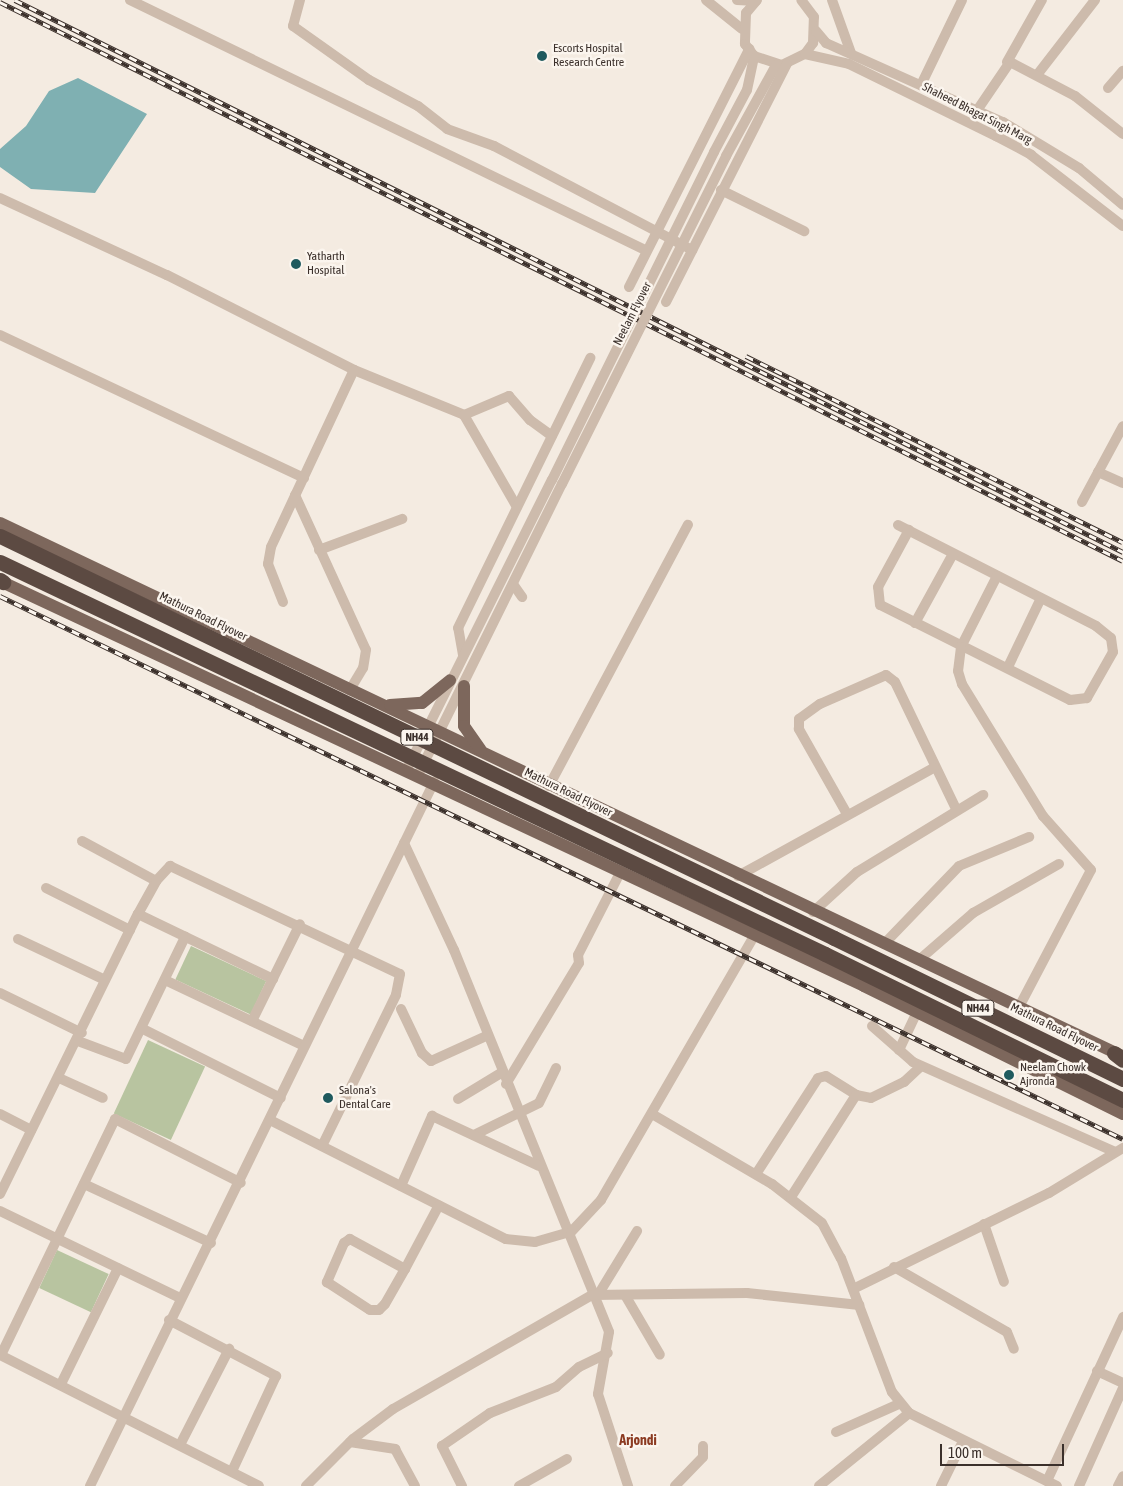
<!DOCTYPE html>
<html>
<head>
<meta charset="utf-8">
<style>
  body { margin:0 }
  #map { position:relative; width:1123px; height:1486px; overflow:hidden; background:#f4ebe1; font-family:"Asap Condensed",sans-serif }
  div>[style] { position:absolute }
  .green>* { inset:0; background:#b8c4a0; transform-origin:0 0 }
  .water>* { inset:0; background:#7fb0b2 }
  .minor>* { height:10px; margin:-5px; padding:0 5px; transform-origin:5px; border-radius:5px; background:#cdbbac }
  .major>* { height:12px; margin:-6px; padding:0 6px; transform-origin:6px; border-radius:6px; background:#7d675c }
  .highway>* { height:15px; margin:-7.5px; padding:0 7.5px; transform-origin:7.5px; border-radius:7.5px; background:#5c4a42 }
  .rail>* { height:4.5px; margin-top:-2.25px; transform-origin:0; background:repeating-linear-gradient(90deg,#fbf5ee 0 8px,#3b302b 0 16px); box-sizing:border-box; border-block:1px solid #3b302b }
  .minor-bridge>* { height:10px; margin:-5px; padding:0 5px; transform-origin:5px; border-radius:5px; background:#cdbbac }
  .highway-bridge>* { height:15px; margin:-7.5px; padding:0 7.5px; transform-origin:7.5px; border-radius:7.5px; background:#5c4a42 }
  .dots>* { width:14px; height:14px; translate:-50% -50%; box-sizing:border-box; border:2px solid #fbf5ee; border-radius:50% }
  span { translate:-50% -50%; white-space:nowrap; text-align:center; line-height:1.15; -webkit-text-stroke:5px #fbf5ee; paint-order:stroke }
  .shield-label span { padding:1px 4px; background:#fbf5ee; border:1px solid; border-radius:4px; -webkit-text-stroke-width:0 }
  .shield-label { font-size:11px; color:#3b302b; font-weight:700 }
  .poi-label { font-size:12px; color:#3b302b }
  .left { translate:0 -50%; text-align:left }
  .street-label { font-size:12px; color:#3b302b }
  .neighbourhood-label { font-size:14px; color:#8c3b22; font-weight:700 }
  .scale { position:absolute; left:940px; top:1444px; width:124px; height:22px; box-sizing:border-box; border:2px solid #3b302b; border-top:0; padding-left:6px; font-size:15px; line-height:18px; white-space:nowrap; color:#3b302b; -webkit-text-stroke:4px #fbf5ee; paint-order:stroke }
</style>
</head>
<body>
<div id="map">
  <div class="green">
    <div style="left:191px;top:946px;width:83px;height:37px;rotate:25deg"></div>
    <div style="left:148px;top:1040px;width:63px;height:81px;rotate:25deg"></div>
    <div style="left:57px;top:1250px;width:57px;height:42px;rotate:25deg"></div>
  </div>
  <div class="water">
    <div style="clip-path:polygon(78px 78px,147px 114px,95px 193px,31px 189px,0 167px,0 149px,26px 126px,49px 91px)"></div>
  </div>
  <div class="minor">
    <div style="left:130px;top:0;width:572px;rotate:25.89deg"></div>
    <div style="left:300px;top:0;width:27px;rotate:105deg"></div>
    <div style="left:293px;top:26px;width:93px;rotate:35.4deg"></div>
    <div style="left:369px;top:80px;width:55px;rotate:28deg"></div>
    <div style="left:418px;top:106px;width:37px;rotate:38deg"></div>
    <div style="left:447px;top:129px;width:50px;rotate:19.9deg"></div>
    <div style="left:494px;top:146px;width:224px;rotate:27.7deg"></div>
    <div style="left:706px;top:0;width:46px;rotate:38.9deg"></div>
    <div style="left:737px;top:0;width:19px;rotate:3deg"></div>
    <div style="left:757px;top:0;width:17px;rotate:130deg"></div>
    <div style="left:746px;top:13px;width:31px;rotate:92deg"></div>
    <div style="left:745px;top:44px;width:15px;rotate:53deg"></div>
    <div style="left:754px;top:56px;width:29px;rotate:18deg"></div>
    <div style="left:782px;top:65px;width:25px;rotate:-26deg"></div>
    <div style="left:805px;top:54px;width:14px;rotate:-54deg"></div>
    <div style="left:813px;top:43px;width:26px;rotate:-88deg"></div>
    <div style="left:814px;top:17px;width:21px;rotate:-127deg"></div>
    <div style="left:832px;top:0;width:56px;rotate:70.3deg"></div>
    <div style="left:816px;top:31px;width:16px;rotate:50deg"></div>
    <div style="left:826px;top:43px;width:194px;rotate:24.1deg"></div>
    <div style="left:1003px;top:122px;width:89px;rotate:31.2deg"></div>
    <div style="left:1079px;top:168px;width:57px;rotate:40.1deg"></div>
    <div style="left:805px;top:54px;width:45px;rotate:12.8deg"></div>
    <div style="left:849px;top:64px;width:164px;rotate:26.1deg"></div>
    <div style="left:996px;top:136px;width:40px;rotate:28deg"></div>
    <div style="left:1031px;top:155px;width:116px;rotate:37.7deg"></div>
    <div style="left:1007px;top:62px;width:71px;rotate:-60.6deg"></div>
    <div style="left:1037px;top:75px;width:95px;rotate:-52.3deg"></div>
    <div style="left:921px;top:85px;width:94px;rotate:-64.2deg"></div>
    <div style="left:1108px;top:88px;width:23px;rotate:-49deg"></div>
    <div style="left:978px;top:109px;width:57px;rotate:-55.8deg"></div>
    <div style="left:1010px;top:62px;width:73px;rotate:27.6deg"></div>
    <div style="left:1075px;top:96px;width:61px;rotate:38.4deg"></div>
    <div style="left:714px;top:152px;width:70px;rotate:-62deg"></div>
    <div style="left:747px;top:90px;width:35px;rotate:-78deg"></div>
    <div style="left:726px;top:156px;width:104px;rotate:-61.2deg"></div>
    <div style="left:721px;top:190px;width:93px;rotate:26.3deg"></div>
    <div style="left:0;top:198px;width:184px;rotate:24.8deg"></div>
    <div style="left:167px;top:275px;width:210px;rotate:26.9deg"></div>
    <div style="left:354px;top:370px;width:119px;rotate:22.2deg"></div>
    <div style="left:464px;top:415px;width:106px;rotate:60.1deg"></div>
    <div style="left:629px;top:287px;width:267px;rotate:-63.2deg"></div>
    <div style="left:666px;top:302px;width:267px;rotate:-63.1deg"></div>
    <div style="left:0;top:335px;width:336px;rotate:25.2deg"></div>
    <div style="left:464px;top:415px;width:49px;rotate:-22.9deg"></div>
    <div style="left:509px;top:396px;width:32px;rotate:49deg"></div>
    <div style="left:530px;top:420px;width:27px;rotate:36deg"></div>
    <div style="left:1098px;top:472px;width:27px;rotate:24deg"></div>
    <div style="left:295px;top:495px;width:170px;rotate:65.4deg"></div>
    <div style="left:366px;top:650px;width:18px;rotate:99deg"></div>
    <div style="left:363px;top:668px;width:26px;rotate:121deg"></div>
    <div style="left:1082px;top:502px;width:86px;rotate:-61.7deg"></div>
    <div style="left:898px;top:525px;width:222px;rotate:27deg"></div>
    <div style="left:1096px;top:626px;width:19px;rotate:39deg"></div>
    <div style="left:1111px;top:638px;width:14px;rotate:82deg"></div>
    <div style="left:1113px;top:652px;width:53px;rotate:119.5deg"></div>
    <div style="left:1087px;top:698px;width:17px;rotate:173deg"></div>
    <div style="left:1070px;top:700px;width:212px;rotate:-153.4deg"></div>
    <div style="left:880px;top:605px;width:18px;rotate:-96deg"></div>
    <div style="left:878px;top:587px;width:65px;rotate:-61.5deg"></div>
    <div style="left:319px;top:550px;width:89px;rotate:-20.5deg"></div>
    <div style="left:997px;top:576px;width:80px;rotate:116.9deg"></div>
    <div style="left:961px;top:647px;width:24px;rotate:97deg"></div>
    <div style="left:958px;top:671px;width:14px;rotate:73deg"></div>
    <div style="left:962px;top:684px;width:155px;rotate:58.5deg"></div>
    <div style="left:1043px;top:816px;width:72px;rotate:48.4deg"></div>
    <div style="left:1091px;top:870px;width:155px;rotate:117.7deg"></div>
    <div style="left:513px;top:584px;width:16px;rotate:55deg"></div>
    <div style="left:283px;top:602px;width:41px;rotate:-111.5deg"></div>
    <div style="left:268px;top:564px;width:17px;rotate:-80deg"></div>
    <div style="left:271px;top:547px;width:195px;rotate:-64.9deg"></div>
    <div style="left:915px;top:623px;width:79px;rotate:-61.2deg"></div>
    <div style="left:463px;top:655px;width:27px;rotate:-100deg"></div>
    <div style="left:458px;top:628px;width:301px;rotate:-63.9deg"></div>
    <div style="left:1008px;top:667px;width:76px;rotate:-64.4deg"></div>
    <div style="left:407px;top:769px;width:323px;rotate:-63.4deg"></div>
    <div style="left:418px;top:775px;width:325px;rotate:-63.7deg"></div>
    <div style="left:549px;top:786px;width:296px;rotate:-62deg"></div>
    <div style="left:847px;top:814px;width:98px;rotate:-119.5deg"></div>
    <div style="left:799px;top:729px;width:10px;rotate:-90deg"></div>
    <div style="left:799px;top:719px;width:26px;rotate:-36deg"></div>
    <div style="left:820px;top:704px;width:72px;rotate:-23.7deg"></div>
    <div style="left:886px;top:675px;width:11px;rotate:38deg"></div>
    <div style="left:895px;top:682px;width:141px;rotate:64.3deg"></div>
    <div style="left:82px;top:841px;width:84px;rotate:28.4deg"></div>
    <div style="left:404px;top:843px;width:118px;rotate:65deg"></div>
    <div style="left:454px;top:950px;width:412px;rotate:67.9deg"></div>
    <div style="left:609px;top:1332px;width:63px;rotate:100.1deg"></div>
    <div style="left:598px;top:1394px;width:97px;rotate:71.9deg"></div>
    <div style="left:738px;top:876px;width:224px;rotate:-28.9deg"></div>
    <div style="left:46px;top:888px;width:94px;rotate:26.6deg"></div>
    <div style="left:813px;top:912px;width:59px;rotate:-42.3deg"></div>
    <div style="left:857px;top:872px;width:148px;rotate:-31.4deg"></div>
    <div style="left:138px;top:914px;width:150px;rotate:25.7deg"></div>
    <div style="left:18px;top:939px;width:96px;rotate:25.2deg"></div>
    <div style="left:884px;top:944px;width:108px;rotate:-46.1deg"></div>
    <div style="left:959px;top:866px;width:76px;rotate:-22.5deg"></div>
    <div style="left:919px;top:960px;width:72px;rotate:-41deg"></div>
    <div style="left:973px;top:913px;width:99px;rotate:-29.7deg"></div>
    <div style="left:165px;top:980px;width:154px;rotate:25.4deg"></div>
    <div style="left:0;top:993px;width:91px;rotate:26deg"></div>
    <div style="left:401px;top:1009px;width:49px;rotate:64.5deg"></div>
    <div style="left:422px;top:1053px;width:12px;rotate:42deg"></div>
    <div style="left:431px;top:1061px;width:60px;rotate:-24.4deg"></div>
    <div style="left:252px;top:1021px;width:108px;rotate:-63.7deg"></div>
    <div style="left:872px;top:1026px;width:55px;rotate:41.3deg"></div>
    <div style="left:913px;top:1062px;width:221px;rotate:24deg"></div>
    <div style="left:143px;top:1029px;width:154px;rotate:26.6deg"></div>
    <div style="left:78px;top:1041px;width:51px;rotate:20.6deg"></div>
    <div style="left:126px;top:1059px;width:136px;rotate:-64.2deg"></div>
    <div style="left:899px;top:1050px;width:42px;rotate:-64.7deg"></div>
    <div style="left:59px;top:1078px;width:48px;rotate:24.4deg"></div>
    <div style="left:506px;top:1084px;width:141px;rotate:-58.9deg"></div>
    <div style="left:579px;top:963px;width:8px;rotate:-97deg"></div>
    <div style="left:578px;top:955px;width:94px;rotate:-62.9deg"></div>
    <div style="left:458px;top:1099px;width:50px;rotate:-31.2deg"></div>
    <div style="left:0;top:1114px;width:35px;rotate:27deg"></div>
    <div style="left:652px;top:1114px;width:139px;rotate:30.3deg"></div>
    <div style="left:772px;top:1184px;width:63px;rotate:38deg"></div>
    <div style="left:822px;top:1223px;width:40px;rotate:62deg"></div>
    <div style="left:841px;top:1258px;width:143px;rotate:69.2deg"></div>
    <div style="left:892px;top:1392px;width:27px;rotate:51deg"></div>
    <div style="left:909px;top:1413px;width:165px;rotate:26.3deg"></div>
    <div style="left:270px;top:1120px;width:264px;rotate:26.8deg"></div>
    <div style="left:506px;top:1239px;width:29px;rotate:6deg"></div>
    <div style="left:535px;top:1242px;width:37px;rotate:-16deg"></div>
    <div style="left:571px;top:1232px;width:44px;rotate:-46.8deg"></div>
    <div style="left:601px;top:1200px;width:307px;rotate:-59.9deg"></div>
    <div style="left:474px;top:1135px;width:72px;rotate:-26.2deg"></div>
    <div style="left:539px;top:1103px;width:39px;rotate:-64deg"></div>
    <div style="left:756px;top:1174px;width:114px;rotate:-57.1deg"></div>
    <div style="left:818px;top:1078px;width:8px;rotate:-14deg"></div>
    <div style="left:826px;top:1076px;width:36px;rotate:32deg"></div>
    <div style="left:856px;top:1095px;width:15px;rotate:11deg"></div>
    <div style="left:871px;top:1098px;width:37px;rotate:-26deg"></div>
    <div style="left:904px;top:1082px;width:23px;rotate:-43deg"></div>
    <div style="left:84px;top:1184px;width:140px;rotate:24.9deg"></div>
    <div style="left:401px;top:1186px;width:77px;rotate:-66.1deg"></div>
    <div style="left:432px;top:1116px;width:118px;rotate:25deg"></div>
    <div style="left:0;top:1194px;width:312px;rotate:-63.8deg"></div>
    <div style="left:138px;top:914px;width:38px;rotate:-61deg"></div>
    <div style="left:156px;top:881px;width:21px;rotate:-47deg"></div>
    <div style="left:170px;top:866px;width:254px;rotate:25.2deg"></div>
    <div style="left:400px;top:974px;width:21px;rotate:101deg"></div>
    <div style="left:396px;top:995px;width:168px;rotate:116.1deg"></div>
    <div style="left:791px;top:1197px;width:121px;rotate:-57.5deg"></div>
    <div style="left:0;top:1211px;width:200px;rotate:25.8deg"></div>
    <div style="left:984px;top:1224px;width:61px;rotate:71deg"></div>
    <div style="left:894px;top:1267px;width:130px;rotate:29.9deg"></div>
    <div style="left:1007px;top:1332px;width:18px;rotate:68deg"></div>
    <div style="left:405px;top:1269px;width:63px;rotate:-151.4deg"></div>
    <div style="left:350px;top:1239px;width:7px;rotate:146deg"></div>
    <div style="left:344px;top:1243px;width:43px;rotate:113.6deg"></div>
    <div style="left:327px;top:1282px;width:51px;rotate:33.1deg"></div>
    <div style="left:370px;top:1310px;width:9px"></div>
    <div style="left:379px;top:1310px;width:8px;rotate:-45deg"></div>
    <div style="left:385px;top:1304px;width:40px;rotate:-60.3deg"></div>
    <div style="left:405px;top:1269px;width:72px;rotate:-62deg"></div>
    <div style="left:853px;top:1289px;width:218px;rotate:-26.1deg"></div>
    <div style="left:1049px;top:1193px;width:87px;rotate:-31.3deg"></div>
    <div style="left:598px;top:1295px;width:75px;rotate:-58.6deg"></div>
    <div style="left:625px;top:1295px;width:69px;rotate:59.7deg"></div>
    <div style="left:169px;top:1320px;width:121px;rotate:27.6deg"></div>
    <div style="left:276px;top:1376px;width:102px;rotate:114.8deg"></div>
    <div style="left:0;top:1355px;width:290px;rotate:26.8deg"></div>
    <div style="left:1px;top:1355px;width:262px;rotate:-64.2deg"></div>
    <div style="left:115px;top:1119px;width:141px;rotate:26.9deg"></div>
    <div style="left:1097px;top:1371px;width:29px;rotate:25deg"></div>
    <div style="left:61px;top:1384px;width:129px;rotate:-63.8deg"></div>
    <div style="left:836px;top:1432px;width:69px;rotate:-24deg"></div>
    <div style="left:350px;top:1442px;width:46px;rotate:8.8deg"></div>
    <div style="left:395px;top:1449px;width:42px;rotate:61.6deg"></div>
    <div style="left:181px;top:1443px;width:106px;rotate:-62.9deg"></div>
    <div style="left:1047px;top:1481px;width:181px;rotate:-65.1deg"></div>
    <div style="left:90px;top:1486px;width:784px;rotate:-63.96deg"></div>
    <div style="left:306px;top:1486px;width:66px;rotate:-45deg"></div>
    <div style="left:353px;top:1439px;width:50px;rotate:-36.9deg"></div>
    <div style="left:393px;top:1409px;width:229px;rotate:-29.8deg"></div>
    <div style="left:592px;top:1295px;width:155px;rotate:-0.7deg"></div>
    <div style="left:747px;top:1293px;width:113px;rotate:6.1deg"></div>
    <div style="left:462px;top:1486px;width:45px;rotate:-116.6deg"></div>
    <div style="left:442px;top:1446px;width:58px;rotate:-34.5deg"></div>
    <div style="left:490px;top:1413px;width:71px;rotate:-21.5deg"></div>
    <div style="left:556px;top:1387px;width:30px;rotate:-41deg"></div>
    <div style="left:579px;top:1367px;width:32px;rotate:-26deg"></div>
    <div style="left:519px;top:1486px;width:55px;rotate:-29.4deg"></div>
    <div style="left:675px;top:1486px;width:40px;rotate:-46deg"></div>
    <div style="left:703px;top:1457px;width:11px;rotate:-90deg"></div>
    <div style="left:819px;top:1486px;width:116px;rotate:-39deg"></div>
    <div style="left:941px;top:1486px;width:50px;rotate:-63.9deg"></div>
    <div style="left:1079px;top:1486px;width:107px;rotate:-65.8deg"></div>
    <div style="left:1118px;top:1486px;width:11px;rotate:-63deg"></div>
  </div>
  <div class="major">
    <div style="left:0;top:523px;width:1242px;rotate:25.41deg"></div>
    <div style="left:0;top:581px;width:954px;rotate:25.11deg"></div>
    <div style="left:864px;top:986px;width:289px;rotate:26.3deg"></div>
    <div style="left:464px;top:686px;width:40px;rotate:90deg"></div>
    <div style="left:464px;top:726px;width:29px;rotate:55deg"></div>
    <div style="left:390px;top:705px;width:32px;rotate:-4deg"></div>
    <div style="left:422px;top:703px;width:36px;rotate:-39deg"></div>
  </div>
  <div class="highway">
    <div style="left:0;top:580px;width:4px;rotate:34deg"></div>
    <div style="left:834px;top:938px;width:322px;rotate:26deg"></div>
    <div style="left:825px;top:954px;width:332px;rotate:26.1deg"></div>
    <div style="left:1114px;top:1053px;width:11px;rotate:38deg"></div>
  </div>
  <div class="rail">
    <div style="left:15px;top:0;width:1238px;rotate:26.48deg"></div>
    <div style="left:0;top:2px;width:1254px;rotate:26.46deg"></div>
    <div style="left:746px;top:356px;width:420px;rotate:26.3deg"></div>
    <div style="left:0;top:596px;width:1247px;rotate:25.8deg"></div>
  </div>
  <div class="minor-bridge">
    <div style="left:552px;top:480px;width:366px;rotate:-63.7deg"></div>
    <div style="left:562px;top:484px;width:367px;rotate:-63.4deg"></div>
  </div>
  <div class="highway-bridge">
    <div style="left:0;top:536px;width:926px;rotate:25.73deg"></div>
    <div style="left:0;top:562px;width:913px;rotate:25.41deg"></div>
  </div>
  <div class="dots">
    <div style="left:542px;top:56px;background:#1f5a5e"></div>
    <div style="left:296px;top:264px;background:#1f5a5e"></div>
    <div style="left:1009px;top:1075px;background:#1f5a5e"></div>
    <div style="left:328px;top:1098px;background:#1f5a5e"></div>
  </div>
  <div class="shield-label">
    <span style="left:417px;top:737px">NH44</span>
    <span style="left:978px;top:1008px">NH44</span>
  </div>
  <div class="poi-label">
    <span class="left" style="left:553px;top:56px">Escorts Hospital<br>Research Centre</span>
    <span class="left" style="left:307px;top:264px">Yatharth<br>Hospital</span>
    <span class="left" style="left:1020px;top:1075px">Neelam Chowk<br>Ajronda</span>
    <span class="left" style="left:339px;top:1098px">Salona's<br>Dental Care</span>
  </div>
  <div class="street-label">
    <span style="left:977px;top:114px;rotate:27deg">Shaheed Bhagat Singh Marg</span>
    <span style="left:633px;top:314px;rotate:-63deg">Neelam Flyover</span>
    <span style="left:203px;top:617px;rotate:26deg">Mathura Road Flyover</span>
    <span style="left:568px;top:793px;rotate:26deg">Mathura Road Flyover</span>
    <span style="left:1054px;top:1028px;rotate:26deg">Mathura Road Flyover</span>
  </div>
  <div class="neighbourhood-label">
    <span style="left:638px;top:1440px">Arjondi</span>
  </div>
  <div class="scale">100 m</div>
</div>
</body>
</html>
